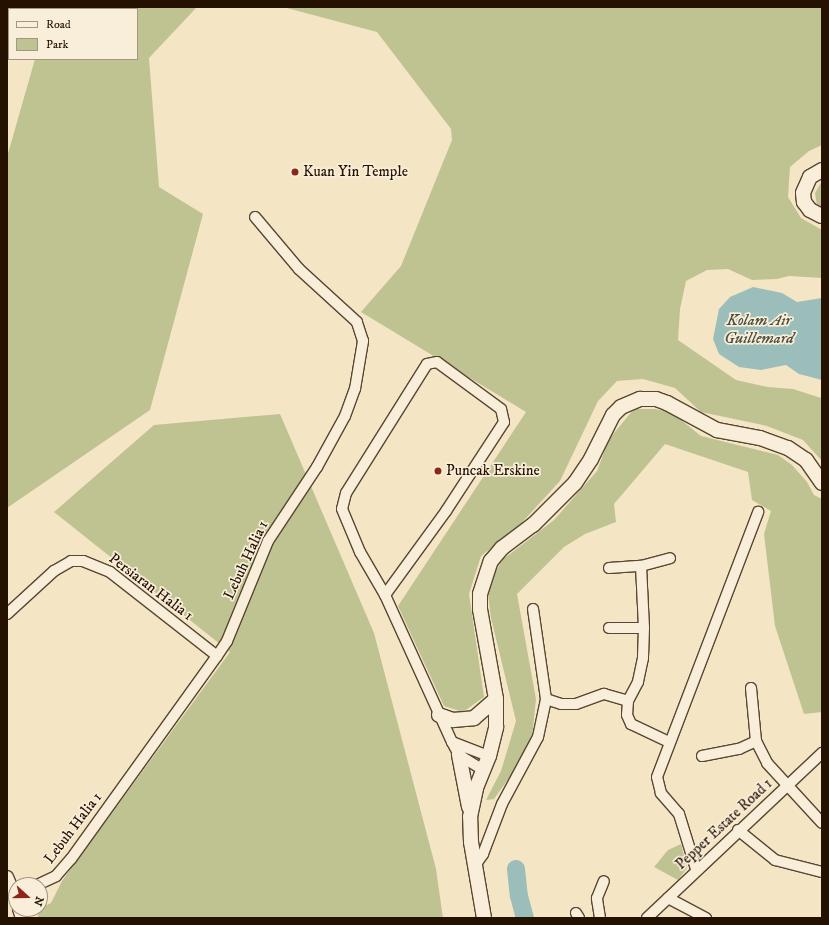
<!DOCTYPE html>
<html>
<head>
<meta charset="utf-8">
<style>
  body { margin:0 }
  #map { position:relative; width:829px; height:925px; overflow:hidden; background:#f4e5c5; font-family:"IM FELL DW Pica",serif }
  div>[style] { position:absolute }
  .green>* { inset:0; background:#bfc392 }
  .water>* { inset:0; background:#9cbeba }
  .river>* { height:18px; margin:-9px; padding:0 9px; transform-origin:9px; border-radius:9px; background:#9cbeba }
  .roads { filter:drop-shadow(1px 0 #594631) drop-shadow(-1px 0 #594631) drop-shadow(0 1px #594631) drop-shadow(0 -1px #594631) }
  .minor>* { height:10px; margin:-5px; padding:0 5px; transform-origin:5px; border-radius:5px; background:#f8eed9 }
  .tertiary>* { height:12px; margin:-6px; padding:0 6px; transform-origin:6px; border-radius:6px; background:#f8eed9 }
  .secondary>* { height:14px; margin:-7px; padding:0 7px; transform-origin:7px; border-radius:7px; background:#f8eed9 }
  .dots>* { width:11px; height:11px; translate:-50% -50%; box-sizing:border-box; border:2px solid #f8eed9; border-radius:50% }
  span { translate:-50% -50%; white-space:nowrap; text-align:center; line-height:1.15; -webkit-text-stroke:3.5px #f8eed9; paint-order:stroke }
  .poi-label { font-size:15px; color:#251100 }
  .left { translate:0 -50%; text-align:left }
  .street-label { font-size:15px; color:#251100 }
  .water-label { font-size:16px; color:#4f4e41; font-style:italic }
  .frame { position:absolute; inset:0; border:8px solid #251100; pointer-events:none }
  .legend { position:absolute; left:8px; top:8px; width:130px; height:52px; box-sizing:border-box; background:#f8eed9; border:1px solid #a49682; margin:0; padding:5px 7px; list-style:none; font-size:12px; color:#251100 }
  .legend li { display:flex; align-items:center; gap:8px; height:20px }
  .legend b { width:20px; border:1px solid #a49682 }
  .north { position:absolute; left:8px; top:877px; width:40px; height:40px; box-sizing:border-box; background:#f8eed9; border:1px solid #a49682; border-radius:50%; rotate:111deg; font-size:11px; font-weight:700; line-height:16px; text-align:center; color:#251100 }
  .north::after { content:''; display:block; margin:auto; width:14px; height:18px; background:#8f2418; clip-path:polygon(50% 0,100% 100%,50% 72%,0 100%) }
</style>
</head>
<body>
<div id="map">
  <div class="green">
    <div style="clip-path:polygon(8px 7px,197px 7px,149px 58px,159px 187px,203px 214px,150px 410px,7px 508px,7px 157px,35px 59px,137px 59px,137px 9px)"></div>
    <div style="clip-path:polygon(283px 7px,822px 7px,822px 145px,809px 151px,790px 167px,788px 197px,801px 218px,822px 230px,822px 278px,789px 276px,777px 279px,752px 280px,728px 269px,707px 270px,686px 281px,680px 309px,678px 340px,736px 380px,768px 387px,793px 389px,821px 398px,822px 461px,803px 440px,767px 426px,701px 412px,675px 388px,643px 379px,617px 381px,598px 401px,560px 481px,516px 529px,481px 556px,469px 594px,484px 697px,463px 712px,444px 706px,398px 606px,526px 412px,361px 312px,401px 266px,452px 140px,451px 129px,377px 32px)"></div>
    <div style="clip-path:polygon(822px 181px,822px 208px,817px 206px,815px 193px)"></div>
    <div style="clip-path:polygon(634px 409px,655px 409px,671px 412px,701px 436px,778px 455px,792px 465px,807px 482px,814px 495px,822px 499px,822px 712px,804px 714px,775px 626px,764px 534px,771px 511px,752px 500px,748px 472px,665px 444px,614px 504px,616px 522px,585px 534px,564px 547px,517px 594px,536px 699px,532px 738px,519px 764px,494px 799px,486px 800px,501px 771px,516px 721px,491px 618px,487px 587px,502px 560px,554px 520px,597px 471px,609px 439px)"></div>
    <div style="clip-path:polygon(280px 414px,374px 633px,436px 869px,443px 918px,38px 918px,38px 909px,51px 903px,62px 881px,230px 652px,54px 512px,154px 425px)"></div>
    <div style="clip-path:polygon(681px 844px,687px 868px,678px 880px,654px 867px,668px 850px)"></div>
  </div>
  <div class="water">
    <div style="clip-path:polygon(753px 287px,782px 293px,797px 302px,822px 298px,822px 380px,799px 374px,786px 365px,761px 370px,739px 367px,719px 354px,713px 339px,719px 309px,730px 297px)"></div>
  </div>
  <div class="river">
    <div style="left:516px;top:869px;width:27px;rotate:84deg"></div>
    <div style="left:519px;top:896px;width:23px;rotate:75deg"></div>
  </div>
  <div class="roads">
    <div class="minor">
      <div style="left:641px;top:566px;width:62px;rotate:87.2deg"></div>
      <div style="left:644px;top:628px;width:30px;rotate:92deg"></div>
      <div style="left:643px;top:658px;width:25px;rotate:102deg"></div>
      <div style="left:638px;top:682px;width:21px;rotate:118deg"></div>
      <div style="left:628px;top:701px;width:14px;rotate:94deg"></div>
      <div style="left:627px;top:715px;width:10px;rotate:66deg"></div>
      <div style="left:631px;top:724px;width:42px;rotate:25.3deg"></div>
      <div style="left:609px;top:568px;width:32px;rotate:-4deg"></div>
      <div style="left:641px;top:566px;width:30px;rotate:-15deg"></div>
      <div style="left:385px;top:595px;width:104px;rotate:-54deg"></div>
      <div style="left:446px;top:511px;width:106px;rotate:-56.9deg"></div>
      <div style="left:504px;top:422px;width:13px;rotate:-103deg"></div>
      <div style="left:501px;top:409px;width:79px;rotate:-143.7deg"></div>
      <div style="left:437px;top:362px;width:10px;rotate:169deg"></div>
      <div style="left:427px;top:364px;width:152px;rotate:122.1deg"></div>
      <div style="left:346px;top:493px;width:16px;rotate:104deg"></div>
      <div style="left:342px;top:509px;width:47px;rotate:67.3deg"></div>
      <div style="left:360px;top:552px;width:50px;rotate:59.8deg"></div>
      <div style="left:385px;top:595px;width:162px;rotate:65.5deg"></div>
      <div style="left:452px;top:742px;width:15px;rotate:62deg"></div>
      <div style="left:459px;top:755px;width:28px;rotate:32deg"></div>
      <div style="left:7px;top:614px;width:64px;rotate:-42.5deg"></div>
      <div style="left:54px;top:571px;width:20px;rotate:-30deg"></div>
      <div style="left:71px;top:561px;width:12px"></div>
      <div style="left:83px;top:561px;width:29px;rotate:22deg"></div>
      <div style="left:110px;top:572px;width:136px;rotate:38.1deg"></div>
      <div style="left:609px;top:628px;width:35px"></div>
      <div style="left:751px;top:688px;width:53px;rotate:84.6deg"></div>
      <div style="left:756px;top:741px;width:25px;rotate:63deg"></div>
      <div style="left:767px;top:763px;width:81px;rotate:47.5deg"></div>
      <div style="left:546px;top:699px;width:16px;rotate:18deg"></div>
      <div style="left:561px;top:704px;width:15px"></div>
      <div style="left:576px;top:704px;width:30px;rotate:-20deg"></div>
      <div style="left:604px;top:694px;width:25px;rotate:16deg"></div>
      <div style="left:452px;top:742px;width:40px;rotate:21deg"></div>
      <div style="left:702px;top:756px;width:38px;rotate:-11deg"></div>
      <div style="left:739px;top:749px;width:19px;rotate:-25deg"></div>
      <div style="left:738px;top:830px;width:48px;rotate:39deg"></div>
      <div style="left:775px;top:860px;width:49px;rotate:14.3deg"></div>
      <div style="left:474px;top:867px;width:16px;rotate:-55deg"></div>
      <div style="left:483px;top:854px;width:53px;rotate:-69.2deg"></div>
      <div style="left:502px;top:804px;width:76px;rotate:-61.8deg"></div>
      <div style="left:538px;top:737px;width:39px;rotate:-78deg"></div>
      <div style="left:546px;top:699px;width:91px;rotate:-98.2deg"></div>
      <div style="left:696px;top:869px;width:58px;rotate:-107.2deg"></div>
      <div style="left:679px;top:814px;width:28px;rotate:-131deg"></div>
      <div style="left:661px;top:793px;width:16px;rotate:-104deg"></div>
      <div style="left:657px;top:777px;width:284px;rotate:-69.1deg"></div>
      <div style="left:37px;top:885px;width:21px;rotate:-25deg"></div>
      <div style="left:56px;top:876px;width:23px;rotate:-49deg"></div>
      <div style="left:71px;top:859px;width:250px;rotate:-54.3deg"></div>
      <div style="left:217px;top:656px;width:18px;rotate:-56deg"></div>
      <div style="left:227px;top:641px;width:108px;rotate:-67.7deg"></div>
      <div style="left:268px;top:541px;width:89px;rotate:-56.5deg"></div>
      <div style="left:317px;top:467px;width:58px;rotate:-61.2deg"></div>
      <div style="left:345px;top:416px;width:29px;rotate:-70deg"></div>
      <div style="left:355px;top:389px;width:49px;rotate:-80.5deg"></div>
      <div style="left:363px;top:341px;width:20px;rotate:-108deg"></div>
      <div style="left:357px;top:322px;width:79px;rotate:-137.6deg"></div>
      <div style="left:299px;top:269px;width:68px;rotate:-130.2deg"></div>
      <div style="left:668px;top:898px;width:43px;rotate:27.8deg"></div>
      <div style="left:576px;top:913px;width:6px;rotate:59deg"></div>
      <div style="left:600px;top:918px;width:20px;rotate:-99deg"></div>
      <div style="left:597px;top:898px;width:18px;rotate:-68deg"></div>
      <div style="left:647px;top:918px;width:241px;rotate:-43.3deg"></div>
    </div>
    <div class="tertiary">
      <div style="left:7px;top:877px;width:23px;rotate:67deg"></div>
      <div style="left:19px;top:909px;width:9px;rotate:72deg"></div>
    </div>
    <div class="secondary">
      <div style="left:822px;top:170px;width:14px;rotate:150deg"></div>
      <div style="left:810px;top:177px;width:17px;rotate:114deg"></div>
      <div style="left:803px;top:193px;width:9px;rotate:84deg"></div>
      <div style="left:804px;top:202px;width:10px;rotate:53deg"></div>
      <div style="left:810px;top:210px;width:13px;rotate:27deg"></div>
      <div style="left:439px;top:715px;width:15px;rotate:20deg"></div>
      <div style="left:453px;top:720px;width:21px;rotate:-5deg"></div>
      <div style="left:474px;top:718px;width:29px;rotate:-41deg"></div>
      <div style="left:459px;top:755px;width:53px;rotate:79.1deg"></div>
      <div style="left:484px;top:918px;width:77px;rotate:-99.7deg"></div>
      <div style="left:471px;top:842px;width:25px;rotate:-92deg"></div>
      <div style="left:470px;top:817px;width:30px;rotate:-78deg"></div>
      <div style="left:476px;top:788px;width:35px;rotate:-68deg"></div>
      <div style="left:489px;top:756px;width:30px;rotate:-76deg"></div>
      <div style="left:496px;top:727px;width:28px;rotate:-90deg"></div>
      <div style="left:496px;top:699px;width:91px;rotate:-100.1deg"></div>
      <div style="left:480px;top:609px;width:15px;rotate:-90deg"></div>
      <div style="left:480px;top:594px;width:35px;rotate:-72deg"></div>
      <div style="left:491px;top:561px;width:17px;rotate:-50deg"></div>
      <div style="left:502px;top:548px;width:39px;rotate:-37deg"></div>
      <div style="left:533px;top:525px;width:59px;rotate:-45deg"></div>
      <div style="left:575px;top:483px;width:29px;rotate:-56deg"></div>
      <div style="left:591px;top:459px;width:49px;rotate:-63.4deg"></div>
      <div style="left:613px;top:415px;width:11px;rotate:-45deg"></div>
      <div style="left:621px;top:407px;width:21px;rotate:-23deg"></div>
      <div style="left:640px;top:399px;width:16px"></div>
      <div style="left:656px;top:399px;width:12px;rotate:20deg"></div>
      <div style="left:667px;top:403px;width:57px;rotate:28.4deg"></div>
      <div style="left:717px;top:430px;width:44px;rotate:10.5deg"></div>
      <div style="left:760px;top:438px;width:30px;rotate:20deg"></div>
      <div style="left:788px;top:448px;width:22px;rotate:34deg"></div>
      <div style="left:806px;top:460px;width:28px;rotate:55deg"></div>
    </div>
  </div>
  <div class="dots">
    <div style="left:295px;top:172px;background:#8f2418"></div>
    <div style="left:438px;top:471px;background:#8f2418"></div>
  </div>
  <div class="poi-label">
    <span class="left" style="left:303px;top:172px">Kuan Yin Temple</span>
    <span class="left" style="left:446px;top:471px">Puncak Erskine</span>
  </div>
  <div class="street-label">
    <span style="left:246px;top:560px;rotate:-65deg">Lebuh Halia 1</span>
    <span style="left:151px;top:587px;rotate:37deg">Persiaran Halia 1</span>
    <span style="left:724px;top:824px;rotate:-43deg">Pepper Estate Road 1</span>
    <span style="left:73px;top:828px;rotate:-53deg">Lebuh Halia 1</span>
  </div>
  <div class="water-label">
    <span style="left:759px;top:329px">Kolam Air<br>Guillemard</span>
  </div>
  <div class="frame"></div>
  <ul class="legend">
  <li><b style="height:5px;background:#f8eed9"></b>Road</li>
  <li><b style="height:11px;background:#bfc392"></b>Park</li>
  </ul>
  <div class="north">N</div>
</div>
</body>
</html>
